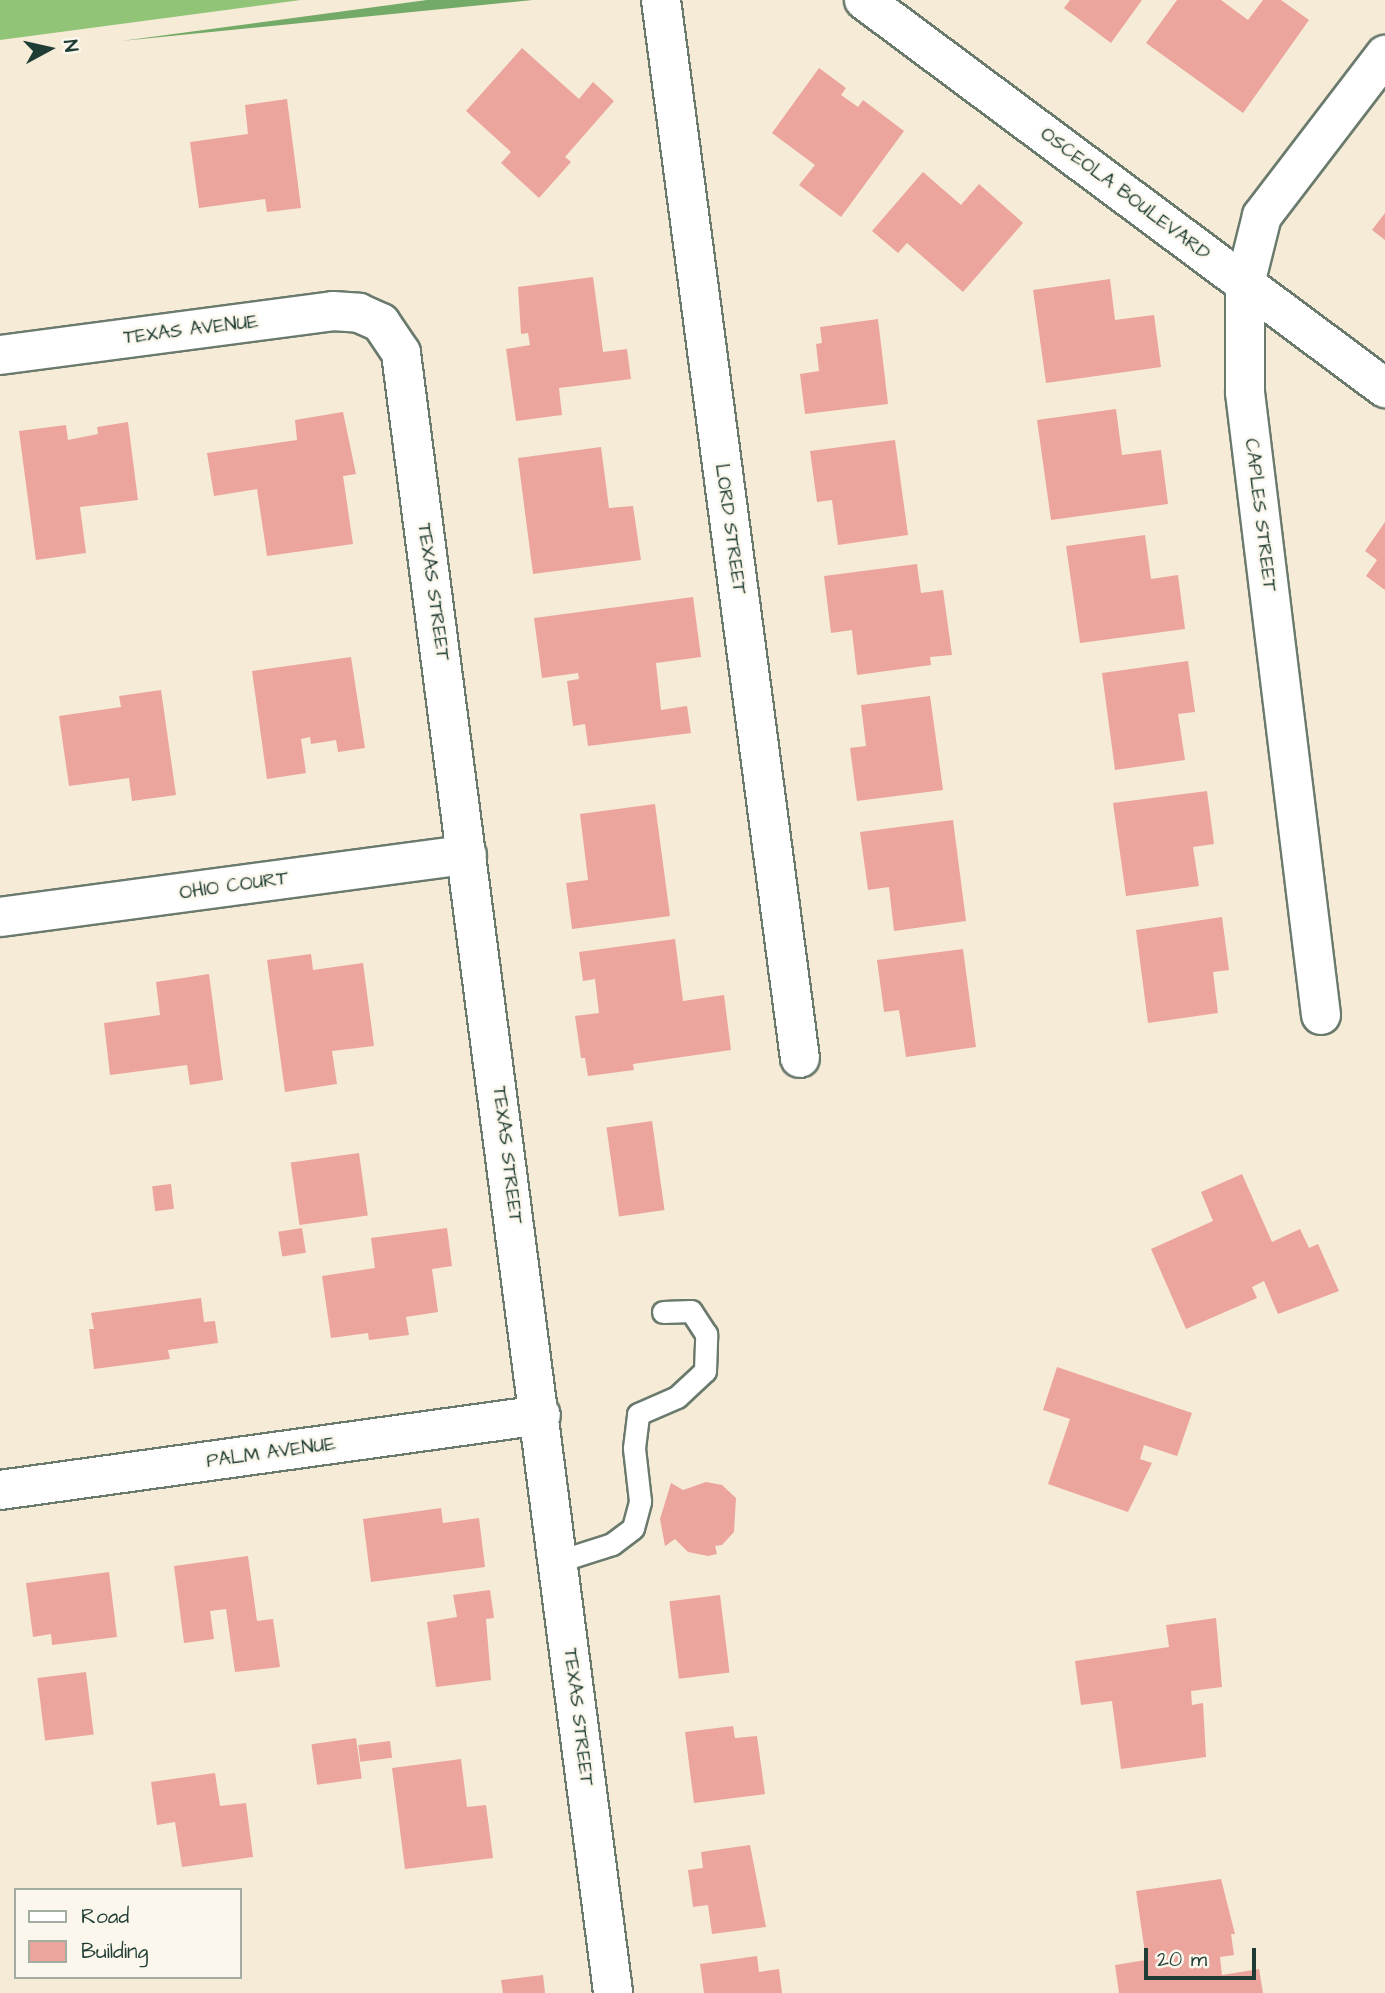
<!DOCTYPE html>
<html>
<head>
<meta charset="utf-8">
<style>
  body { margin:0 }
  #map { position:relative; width:1385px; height:1993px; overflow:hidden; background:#f6ebd7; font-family:"Architects Daughter",sans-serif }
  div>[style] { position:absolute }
  .green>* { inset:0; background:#91c476 }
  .forest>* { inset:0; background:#74aa67 }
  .building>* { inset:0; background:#eba59d; transform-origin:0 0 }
  .roads { filter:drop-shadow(2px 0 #6a7a6d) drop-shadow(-2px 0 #6a7a6d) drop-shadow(0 2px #6a7a6d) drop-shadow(0 -2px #6a7a6d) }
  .service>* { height:21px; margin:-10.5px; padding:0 10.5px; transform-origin:10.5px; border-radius:10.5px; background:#fff }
  .minor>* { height:38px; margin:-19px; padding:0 19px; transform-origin:19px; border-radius:19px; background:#fff }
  span { translate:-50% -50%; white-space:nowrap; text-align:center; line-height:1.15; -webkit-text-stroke:5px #fbf7ec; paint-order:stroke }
  .street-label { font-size:19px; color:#1f3d34 }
  .legend { position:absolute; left:14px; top:1888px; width:228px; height:91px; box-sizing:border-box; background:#fbf7ec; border:2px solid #a3ada2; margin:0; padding:9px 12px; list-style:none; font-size:21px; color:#1f3d34 }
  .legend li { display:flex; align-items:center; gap:14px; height:35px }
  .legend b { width:35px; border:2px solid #a3ada2 }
  .north { position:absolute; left:14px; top:14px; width:70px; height:70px; -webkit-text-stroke:5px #fbf7ec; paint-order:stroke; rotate:82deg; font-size:19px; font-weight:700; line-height:28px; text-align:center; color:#1f3d34 }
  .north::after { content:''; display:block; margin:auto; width:24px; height:32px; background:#1f3d34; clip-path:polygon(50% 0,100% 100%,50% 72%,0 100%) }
  .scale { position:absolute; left:1144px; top:1948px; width:112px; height:32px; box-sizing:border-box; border:4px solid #1f3d34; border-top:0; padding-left:9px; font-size:21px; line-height:24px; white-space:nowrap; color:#1f3d34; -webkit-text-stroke:5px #fbf7ec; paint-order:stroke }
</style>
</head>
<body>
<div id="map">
  <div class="green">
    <div style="clip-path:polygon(0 0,301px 0,0 40px)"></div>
  </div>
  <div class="forest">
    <div style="clip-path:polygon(427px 0,533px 0,121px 41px)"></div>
  </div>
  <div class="building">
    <div style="clip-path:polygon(1070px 0,1142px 0,1111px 43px,1064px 8px)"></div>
    <div style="clip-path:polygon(1177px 0,1221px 0,1248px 20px,1263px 0,1281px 0,1309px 20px,1243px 113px,1146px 43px)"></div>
    <div style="clip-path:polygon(522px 48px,579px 99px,593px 82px,614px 101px,565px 157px,571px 162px,539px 198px,501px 163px,511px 152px,466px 111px)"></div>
    <div style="clip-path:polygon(819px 68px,846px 88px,841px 95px,858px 107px,863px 100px,904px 131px,841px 217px,799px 185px,815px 165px,772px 133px)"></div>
    <div style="clip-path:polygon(287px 99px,301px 208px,267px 212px,265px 199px,199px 208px,190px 142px,248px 134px,245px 105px)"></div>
    <div style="clip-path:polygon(923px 172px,961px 205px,979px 184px,1023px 223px,963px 292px,907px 243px,898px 253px,872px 231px)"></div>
    <div style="clip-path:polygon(1385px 213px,1385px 240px,1372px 230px)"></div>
    <div style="clip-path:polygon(593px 277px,603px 352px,627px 349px,631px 379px,559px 388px,562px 415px,516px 421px,506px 349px,530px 345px,528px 333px,521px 334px,518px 287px)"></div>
    <div style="clip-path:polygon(1110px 279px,1115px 320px,1154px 315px,1161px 367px,1046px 383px,1033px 290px)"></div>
    <div style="clip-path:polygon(878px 319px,888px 404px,805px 414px,800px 374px,819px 371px,816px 344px,822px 343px,820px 327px)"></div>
    <div style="clip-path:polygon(1116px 409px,1122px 455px,1161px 450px,1168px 504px,1051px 520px,1037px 420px)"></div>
    <div style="clip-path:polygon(343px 412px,356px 474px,343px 476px,353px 544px,267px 556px,257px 489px,214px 496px,207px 453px,297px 440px,295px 420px)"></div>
    <div style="clip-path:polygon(128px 422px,138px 500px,80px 507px,86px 553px,36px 560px,19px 431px,66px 425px,68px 440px,98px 434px,97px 427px)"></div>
    <div style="clip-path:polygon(895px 440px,908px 535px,838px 545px,832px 500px,817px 502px,810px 451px)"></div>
    <div style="clip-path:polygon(601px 447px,609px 508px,633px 506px,641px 560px,533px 574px,518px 458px)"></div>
    <div style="clip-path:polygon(1385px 522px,1385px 590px,1366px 576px,1377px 560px,1365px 551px)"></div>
    <div style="clip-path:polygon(1145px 535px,1151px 579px,1178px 575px,1185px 629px,1080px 643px,1066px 546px)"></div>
    <div style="clip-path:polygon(917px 564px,921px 593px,943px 590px,952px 655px,930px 657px,931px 665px,857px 675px,852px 630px,831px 633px,824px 576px)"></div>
    <div style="clip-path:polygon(693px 597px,701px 657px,656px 663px,661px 710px,687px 706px,691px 733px,588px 746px,585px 724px,573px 726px,567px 681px,579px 679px,578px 673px,542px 678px,534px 618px)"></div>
    <div style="clip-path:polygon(351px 657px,365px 748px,338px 752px,336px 740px,311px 744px,310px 737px,301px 739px,306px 773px,267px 779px,252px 671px)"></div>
    <div style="clip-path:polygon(1188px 661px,1195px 712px,1178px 714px,1185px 760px,1115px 770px,1102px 673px)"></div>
    <div style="clip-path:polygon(161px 690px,176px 795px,132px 801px,129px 778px,69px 786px,59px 716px,121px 707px,119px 696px)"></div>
    <div style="clip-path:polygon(930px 696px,943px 790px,857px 801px,850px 748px,866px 746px,861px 705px)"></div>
    <div style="clip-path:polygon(1207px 791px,1214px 844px,1193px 847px,1199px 886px,1126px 896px,1113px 803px)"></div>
    <div style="clip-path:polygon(655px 804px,670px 916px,572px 929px,566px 883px,588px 880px,580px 814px)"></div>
    <div style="clip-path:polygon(953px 820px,966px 921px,894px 931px,889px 887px,868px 890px,860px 832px)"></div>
    <div style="clip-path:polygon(1222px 917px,1229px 970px,1213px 972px,1218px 1013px,1148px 1023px,1136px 930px)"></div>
    <div style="clip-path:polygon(675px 939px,683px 1001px,724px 995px,731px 1050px,633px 1064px,634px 1070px,588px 1076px,585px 1058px,581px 1058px,575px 1016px,599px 1013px,595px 979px,583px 981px,579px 952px)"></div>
    <div style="clip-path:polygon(963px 949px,976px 1047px,906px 1057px,899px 1010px,884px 1012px,877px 960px)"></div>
    <div style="clip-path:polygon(311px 954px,313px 970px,363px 963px,374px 1046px,332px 1051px,337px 1084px,285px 1092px,267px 960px)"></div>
    <div style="clip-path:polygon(209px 974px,223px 1080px,190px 1085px,187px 1065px,110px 1075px,104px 1023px,160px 1015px,156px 982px)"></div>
    <div style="left:652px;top:1121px;width:90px;height:46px;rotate:82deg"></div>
    <div style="left:359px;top:1153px;width:63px;height:69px;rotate:82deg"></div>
    <div style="clip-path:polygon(1242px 1174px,1272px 1242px,1300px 1229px,1309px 1248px,1318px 1244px,1339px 1291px,1278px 1314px,1264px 1281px,1252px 1287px,1257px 1298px,1186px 1329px,1151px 1249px,1213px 1221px,1201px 1192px)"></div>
    <div style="left:171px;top:1184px;width:25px;height:19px;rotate:83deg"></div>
    <div style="left:302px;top:1228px;width:25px;height:24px;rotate:81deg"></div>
    <div style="clip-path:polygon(447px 1228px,452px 1266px,432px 1269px,438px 1312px,406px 1317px,409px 1335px,369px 1340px,368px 1333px,331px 1338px,322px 1276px,375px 1268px,371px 1238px)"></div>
    <div style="clip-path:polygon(201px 1298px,204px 1322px,215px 1321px,218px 1343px,168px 1350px,170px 1359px,94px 1369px,89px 1329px,94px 1329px,91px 1313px)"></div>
    <div style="clip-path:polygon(1057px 1367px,1192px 1413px,1177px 1456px,1144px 1445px,1140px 1459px,1152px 1463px,1128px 1512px,1048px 1484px,1070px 1419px,1043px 1410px)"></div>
    <div style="clip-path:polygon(706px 1482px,722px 1485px,736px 1498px,734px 1532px,722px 1545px,715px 1546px,717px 1554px,708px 1556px,688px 1552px,675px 1539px,665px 1546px,660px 1519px,671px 1483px,683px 1490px)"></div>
    <div style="clip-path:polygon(441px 1508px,443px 1523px,479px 1518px,485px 1567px,371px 1582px,363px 1519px)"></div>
    <div style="clip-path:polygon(248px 1556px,257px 1621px,273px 1619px,280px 1667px,235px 1672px,226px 1609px,210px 1611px,214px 1639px,184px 1643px,174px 1566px)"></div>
    <div style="clip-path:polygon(109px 1572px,117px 1637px,52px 1645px,51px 1634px,33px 1637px,26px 1583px)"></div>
    <div style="clip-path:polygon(490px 1590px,494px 1618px,486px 1619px,491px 1680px,436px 1687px,427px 1622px,457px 1617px,453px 1595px)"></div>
    <div style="left:720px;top:1595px;width:78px;height:51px;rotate:83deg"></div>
    <div style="clip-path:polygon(1216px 1618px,1222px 1687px,1191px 1691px,1192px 1705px,1203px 1703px,1206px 1757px,1121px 1769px,1112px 1701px,1081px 1705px,1075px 1661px,1169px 1647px,1166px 1625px)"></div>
    <div style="left:86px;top:1672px;width:63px;height:49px;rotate:83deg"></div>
    <div style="clip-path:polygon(733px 1726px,735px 1738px,757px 1736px,765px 1794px,694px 1803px,685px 1732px)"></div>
    <div style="left:356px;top:1738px;width:41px;height:45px;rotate:82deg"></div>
    <div style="left:390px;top:1741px;width:17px;height:32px;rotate:83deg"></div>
    <div style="clip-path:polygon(461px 1759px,467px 1807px,486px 1805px,493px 1858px,405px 1869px,392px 1768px)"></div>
    <div style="clip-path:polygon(215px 1773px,220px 1806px,246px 1803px,253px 1857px,182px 1867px,175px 1822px,157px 1825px,151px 1782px)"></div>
    <div style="clip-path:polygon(750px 1845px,766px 1927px,712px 1934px,708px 1905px,693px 1907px,688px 1870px,703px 1868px,701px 1852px)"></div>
    <div style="clip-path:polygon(1221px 1879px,1235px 1934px,1231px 1934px,1234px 1955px,1220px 1957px,1222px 1975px,1259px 1969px,1263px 1993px,1119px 1993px,1115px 1965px,1146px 1960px,1136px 1891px)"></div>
    <div style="clip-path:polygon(757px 1956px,759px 1972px,779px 1969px,782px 1993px,704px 1993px,700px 1964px)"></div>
    <div style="clip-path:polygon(543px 1975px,545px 1993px,503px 1993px,501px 1980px)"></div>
  </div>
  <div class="roads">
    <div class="service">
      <div style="left:559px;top:1561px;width:56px;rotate:-17.8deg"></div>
      <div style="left:612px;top:1544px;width:26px;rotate:-37deg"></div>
      <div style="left:633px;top:1528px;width:28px;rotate:-75deg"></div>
      <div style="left:640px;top:1501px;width:53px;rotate:-96.5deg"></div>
      <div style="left:634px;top:1448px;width:34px;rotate:-83deg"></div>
      <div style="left:638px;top:1414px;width:43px;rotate:-23.6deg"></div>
      <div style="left:677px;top:1397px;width:38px;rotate:-43deg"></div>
      <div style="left:705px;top:1371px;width:37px;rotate:-88deg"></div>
      <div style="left:706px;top:1334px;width:27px;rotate:-123deg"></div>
      <div style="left:691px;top:1311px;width:28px;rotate:178deg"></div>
    </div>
    <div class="minor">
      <div style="left:661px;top:0;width:1067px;rotate:82.52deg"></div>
      <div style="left:864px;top:0;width:650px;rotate:36.68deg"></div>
      <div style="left:0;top:355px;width:336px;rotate:-7.5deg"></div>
      <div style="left:333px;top:311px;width:26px;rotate:4deg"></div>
      <div style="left:359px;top:313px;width:24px;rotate:24deg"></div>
      <div style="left:381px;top:323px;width:36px;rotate:56deg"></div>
      <div style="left:401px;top:353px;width:1654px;rotate:82.63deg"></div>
      <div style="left:0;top:917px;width:471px;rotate:-7.6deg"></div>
      <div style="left:1321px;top:1015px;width:628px;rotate:-96.96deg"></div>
      <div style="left:1245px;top:392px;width:108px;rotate:-90deg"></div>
      <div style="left:1245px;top:284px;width:70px;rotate:-76deg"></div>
      <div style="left:1262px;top:216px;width:203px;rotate:-52.6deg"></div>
      <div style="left:0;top:1490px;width:546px;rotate:-7.89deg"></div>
    </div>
  </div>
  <div class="street-label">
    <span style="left:1125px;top:194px;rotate:37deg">OSCEOLA BOULEVARD</span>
    <span style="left:191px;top:330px;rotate:-7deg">TEXAS AVENUE</span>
    <span style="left:1260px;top:515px;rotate:83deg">CAPLES STREET</span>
    <span style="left:730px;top:529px;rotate:82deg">LORD STREET</span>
    <span style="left:433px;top:592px;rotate:82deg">TEXAS STREET</span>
    <span style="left:234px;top:886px;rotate:-8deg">OHIO COURT</span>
    <span style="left:507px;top:1155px;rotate:83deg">TEXAS STREET</span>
    <span style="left:271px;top:1453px;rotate:-8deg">PALM AVENUE</span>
    <span style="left:578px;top:1717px;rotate:83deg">TEXAS STREET</span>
  </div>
  <ul class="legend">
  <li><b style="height:9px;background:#fff"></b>Road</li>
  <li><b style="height:19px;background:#eba59d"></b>Building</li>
  </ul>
  <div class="north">N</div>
  <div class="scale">20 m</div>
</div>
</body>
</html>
